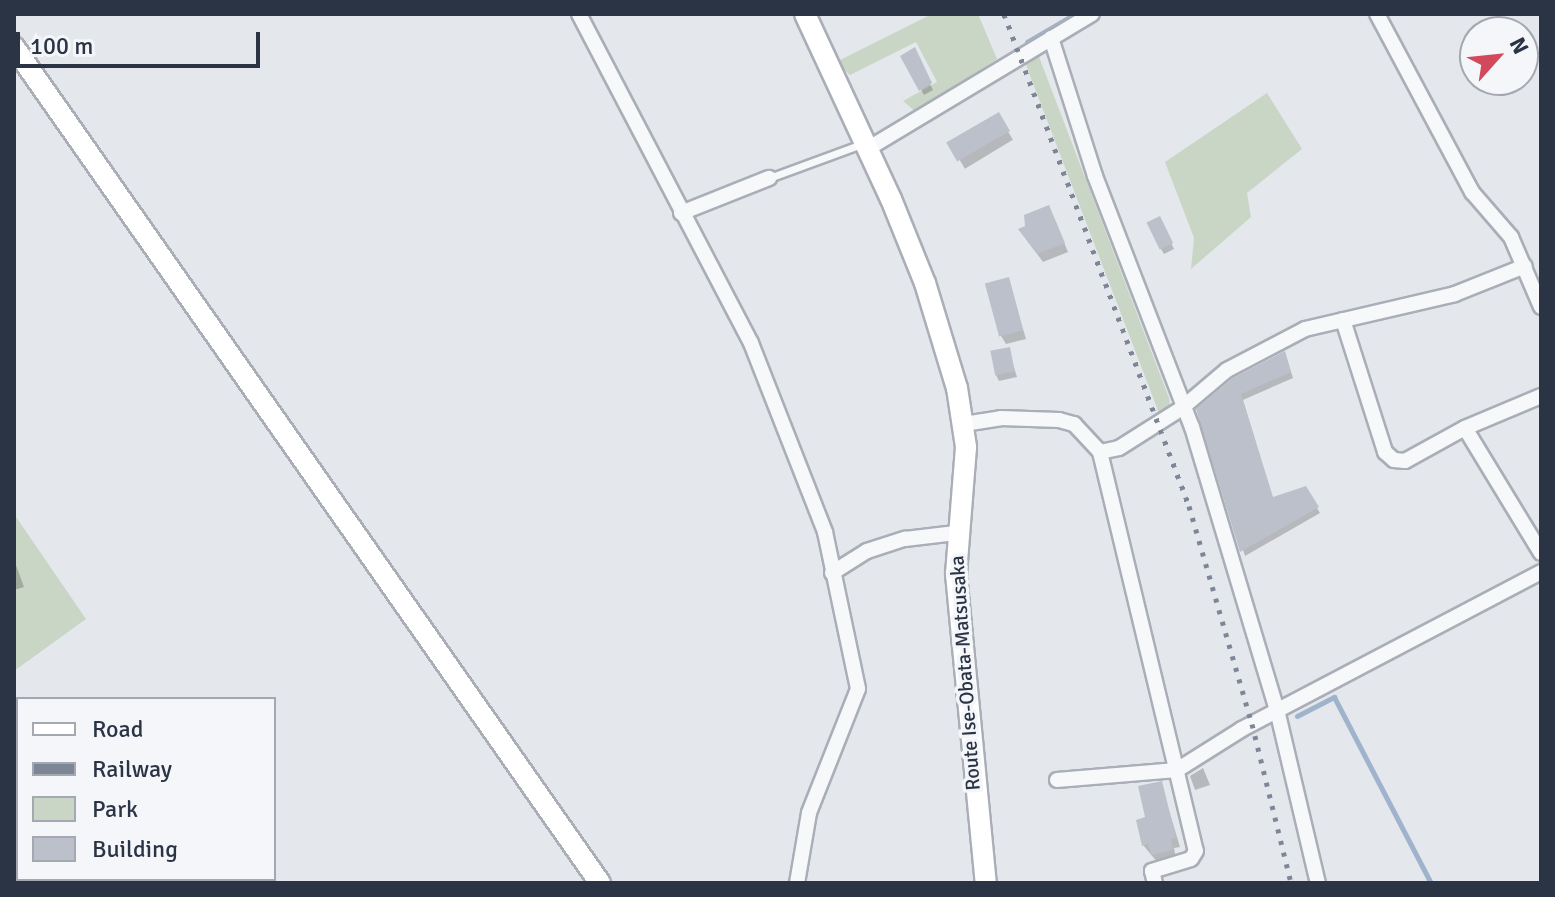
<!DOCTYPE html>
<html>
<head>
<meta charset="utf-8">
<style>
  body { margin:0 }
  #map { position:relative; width:1555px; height:897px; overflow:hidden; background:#e4e7ec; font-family:Signika,sans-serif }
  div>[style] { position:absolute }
  .green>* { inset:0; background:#c9d6c5 }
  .shadow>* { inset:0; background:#0003; transform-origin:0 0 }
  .stream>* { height:5px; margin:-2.5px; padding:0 2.5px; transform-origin:2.5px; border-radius:2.5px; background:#9fb4cc }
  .building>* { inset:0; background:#bbc0ca; transform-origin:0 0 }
  .roads { filter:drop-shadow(2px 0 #a9aeb7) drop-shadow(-2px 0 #a9aeb7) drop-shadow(0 2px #a9aeb7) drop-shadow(0 -2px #a9aeb7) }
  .lane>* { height:7px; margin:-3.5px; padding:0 3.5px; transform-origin:3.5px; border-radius:3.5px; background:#f7f8fa }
  .street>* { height:14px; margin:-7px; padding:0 7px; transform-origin:7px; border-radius:7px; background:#f7f8fa }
  .secondary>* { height:20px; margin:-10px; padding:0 10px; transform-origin:10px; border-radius:10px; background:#fff }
  .rail>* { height:5px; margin-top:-2.5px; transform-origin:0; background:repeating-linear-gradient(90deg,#7d8696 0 4px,transparent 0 12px) }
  span { translate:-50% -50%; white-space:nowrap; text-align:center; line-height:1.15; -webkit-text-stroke:7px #f4f6f9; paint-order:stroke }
  .street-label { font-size:20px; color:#2b3445 }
  .frame { position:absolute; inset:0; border:16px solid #2b3445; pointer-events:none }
  .legend { position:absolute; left:16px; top:697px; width:260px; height:184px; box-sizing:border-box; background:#f4f6f9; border:2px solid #a4a8b1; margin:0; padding:10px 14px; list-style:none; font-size:24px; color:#2b3445 }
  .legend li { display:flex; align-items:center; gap:16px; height:40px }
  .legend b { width:40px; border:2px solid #a4a8b1 }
  .north { position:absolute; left:1459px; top:16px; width:80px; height:80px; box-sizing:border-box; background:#f4f6f9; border:2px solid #a4a8b1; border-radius:50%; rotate:63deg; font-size:22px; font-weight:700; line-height:32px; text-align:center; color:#2b3445 }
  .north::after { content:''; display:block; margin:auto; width:28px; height:36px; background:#d1495b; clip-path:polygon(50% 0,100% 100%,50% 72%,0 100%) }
  .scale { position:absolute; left:16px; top:32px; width:244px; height:36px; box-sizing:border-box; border:4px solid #2b3445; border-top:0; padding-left:10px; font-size:24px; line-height:28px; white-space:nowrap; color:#2b3445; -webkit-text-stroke:6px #f4f6f9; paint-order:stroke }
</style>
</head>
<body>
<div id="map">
  <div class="green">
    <div style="clip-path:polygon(932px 14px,978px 14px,997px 59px,916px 112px,903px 101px,937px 82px,916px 42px,850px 75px,836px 62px)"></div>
    <div style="clip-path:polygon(1038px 54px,1169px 398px,1170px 405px,1159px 413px,1032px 81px,1026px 64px)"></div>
    <div style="clip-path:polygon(1267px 93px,1302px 149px,1247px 193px,1251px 217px,1191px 269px,1194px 238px,1165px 162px)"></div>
    <div style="clip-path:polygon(14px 514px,86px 619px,14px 671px)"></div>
  </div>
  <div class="shadow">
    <div style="clip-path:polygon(914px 50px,933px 90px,924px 95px,903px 56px)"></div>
    <div style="left:998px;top:115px;width:29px;height:56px;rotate:59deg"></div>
    <div style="clip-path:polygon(1053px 216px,1068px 252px,1043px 262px,1026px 239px)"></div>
    <div style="clip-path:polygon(1162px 224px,1174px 249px,1164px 254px,1161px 249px)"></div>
    <div style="clip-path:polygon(1008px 280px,1026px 339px,1006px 344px,1001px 336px)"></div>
    <div style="clip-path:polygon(1008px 349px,1017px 377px,999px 381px,996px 375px)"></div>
    <div style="clip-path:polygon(1287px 359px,1293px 378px,1243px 400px,1273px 499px,1305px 488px,1320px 513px,1245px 556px,1198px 410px)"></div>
    <div style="clip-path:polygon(16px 565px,24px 587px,14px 590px,14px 566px)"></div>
    <div style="clip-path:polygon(1203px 768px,1210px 785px,1195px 790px,1190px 776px)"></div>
    <div style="clip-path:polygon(1161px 784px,1180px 847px,1174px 848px,1176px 859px,1158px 863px,1143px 845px)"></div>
  </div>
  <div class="stream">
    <div style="left:1027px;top:42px;width:56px;rotate:-30.3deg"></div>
    <div style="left:1297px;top:716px;width:42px;rotate:-27.2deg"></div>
    <div style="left:1334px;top:697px;width:210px;rotate:62.5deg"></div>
  </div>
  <div class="building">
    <div style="clip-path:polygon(915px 47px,932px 83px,919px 91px,900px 56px)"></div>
    <div style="left:999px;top:112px;width:22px;height:61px;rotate:60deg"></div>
    <div style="clip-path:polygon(1049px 205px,1065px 243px,1037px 254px,1018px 229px,1025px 226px,1024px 215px)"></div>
    <div style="left:1160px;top:216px;width:30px;height:15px;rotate:64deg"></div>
    <div style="left:1009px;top:277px;width:55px;height:25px;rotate:75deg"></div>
    <div style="left:1010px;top:347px;width:25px;height:20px;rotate:79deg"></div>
    <div style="clip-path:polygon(1285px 351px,1291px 372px,1241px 394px,1273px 497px,1306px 486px,1319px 507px,1240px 552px,1196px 409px,1233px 378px)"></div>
    <div style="clip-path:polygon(1162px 781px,1176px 838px,1171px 839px,1173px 850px,1151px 855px,1148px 843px,1142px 846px,1136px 820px,1145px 817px,1138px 786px)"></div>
  </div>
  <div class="roads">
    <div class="lane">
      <div style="left:769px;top:178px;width:101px;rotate:-20.2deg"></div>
    </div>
    <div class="street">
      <div style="left:579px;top:14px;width:371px;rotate:62.4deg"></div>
      <div style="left:751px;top:343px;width:203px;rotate:68.6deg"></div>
      <div style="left:825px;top:532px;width:160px;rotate:78.1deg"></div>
      <div style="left:858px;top:689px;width:133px;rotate:111.6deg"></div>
      <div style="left:809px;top:813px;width:71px;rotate:99.7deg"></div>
      <div style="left:1377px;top:14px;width:202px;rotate:61.9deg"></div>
      <div style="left:1472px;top:192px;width:60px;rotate:49.1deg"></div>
      <div style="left:1511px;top:237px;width:76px;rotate:66.8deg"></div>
      <div style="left:1051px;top:38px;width:145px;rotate:72.3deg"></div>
      <div style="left:1095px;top:176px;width:269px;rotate:68.9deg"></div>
      <div style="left:1192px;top:427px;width:295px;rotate:73.3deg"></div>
      <div style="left:1277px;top:710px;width:178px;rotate:76.7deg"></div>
      <div style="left:869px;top:148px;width:260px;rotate:-31deg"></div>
      <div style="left:681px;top:213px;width:95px;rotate:-21.7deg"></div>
      <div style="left:1343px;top:320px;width:139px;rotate:72.3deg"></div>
      <div style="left:1385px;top:452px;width:12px;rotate:42deg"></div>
      <div style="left:1394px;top:460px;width:11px;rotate:5deg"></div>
      <div style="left:1405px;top:461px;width:68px;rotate:-28.8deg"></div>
      <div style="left:1541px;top:396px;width:82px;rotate:157.2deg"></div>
      <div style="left:1465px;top:428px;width:146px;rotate:58.7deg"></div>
      <div style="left:964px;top:424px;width:37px;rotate:-9deg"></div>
      <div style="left:1001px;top:418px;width:58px;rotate:2deg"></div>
      <div style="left:1059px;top:420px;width:16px;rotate:15deg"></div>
      <div style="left:1074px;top:424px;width:38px;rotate:47deg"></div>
      <div style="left:1100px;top:452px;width:19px;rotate:-12deg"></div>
      <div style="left:1119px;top:448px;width:75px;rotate:-32.4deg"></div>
      <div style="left:1182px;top:408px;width:59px;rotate:-40.2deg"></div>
      <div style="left:1227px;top:370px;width:88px;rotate:-27.7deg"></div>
      <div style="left:1305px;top:329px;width:154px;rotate:-13.1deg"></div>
      <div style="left:1455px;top:294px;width:75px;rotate:-21.8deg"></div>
      <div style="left:1100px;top:452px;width:410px;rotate:76.5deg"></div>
      <div style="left:1196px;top:851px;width:9px;rotate:122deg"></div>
      <div style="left:1191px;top:859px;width:41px;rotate:162.9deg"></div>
      <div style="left:1152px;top:871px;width:12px;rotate:76deg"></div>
      <div style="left:832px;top:573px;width:41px;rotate:-32.2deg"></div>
      <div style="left:867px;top:551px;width:40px;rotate:-18deg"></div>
      <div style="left:905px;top:539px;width:51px;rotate:-6.7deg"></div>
      <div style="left:1057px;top:780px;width:120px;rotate:-4.8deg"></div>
      <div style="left:1177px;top:770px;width:77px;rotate:-32.2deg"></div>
      <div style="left:1242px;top:729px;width:338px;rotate:-27.7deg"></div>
    </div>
    <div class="secondary">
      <div style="left:805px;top:14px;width:204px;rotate:65.1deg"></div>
      <div style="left:891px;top:199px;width:91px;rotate:68deg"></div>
      <div style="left:925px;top:283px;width:110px;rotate:73.1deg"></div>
      <div style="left:957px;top:388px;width:60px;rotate:81.3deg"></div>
      <div style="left:966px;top:447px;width:127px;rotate:94.5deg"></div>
      <div style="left:956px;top:574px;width:310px;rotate:84.5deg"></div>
      <div style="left:14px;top:47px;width:1021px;rotate:54.97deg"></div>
    </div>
  </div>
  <div class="rail">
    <div style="left:1004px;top:14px;width:526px;rotate:69.39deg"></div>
    <div style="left:1189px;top:506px;width:227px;rotate:73.9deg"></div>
    <div style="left:1252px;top:724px;width:164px;rotate:76.2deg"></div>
  </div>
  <div class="street-label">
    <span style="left:965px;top:673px;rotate:-94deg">Route Ise-Obata-Matsusaka</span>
  </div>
  <div class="frame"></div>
  <ul class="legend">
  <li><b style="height:10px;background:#fff"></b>Road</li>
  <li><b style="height:10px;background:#7d8696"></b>Railway</li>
  <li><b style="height:22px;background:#c9d6c5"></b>Park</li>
  <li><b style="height:22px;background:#bbc0ca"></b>Building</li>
  </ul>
  <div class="north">N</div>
  <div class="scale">100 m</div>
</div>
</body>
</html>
